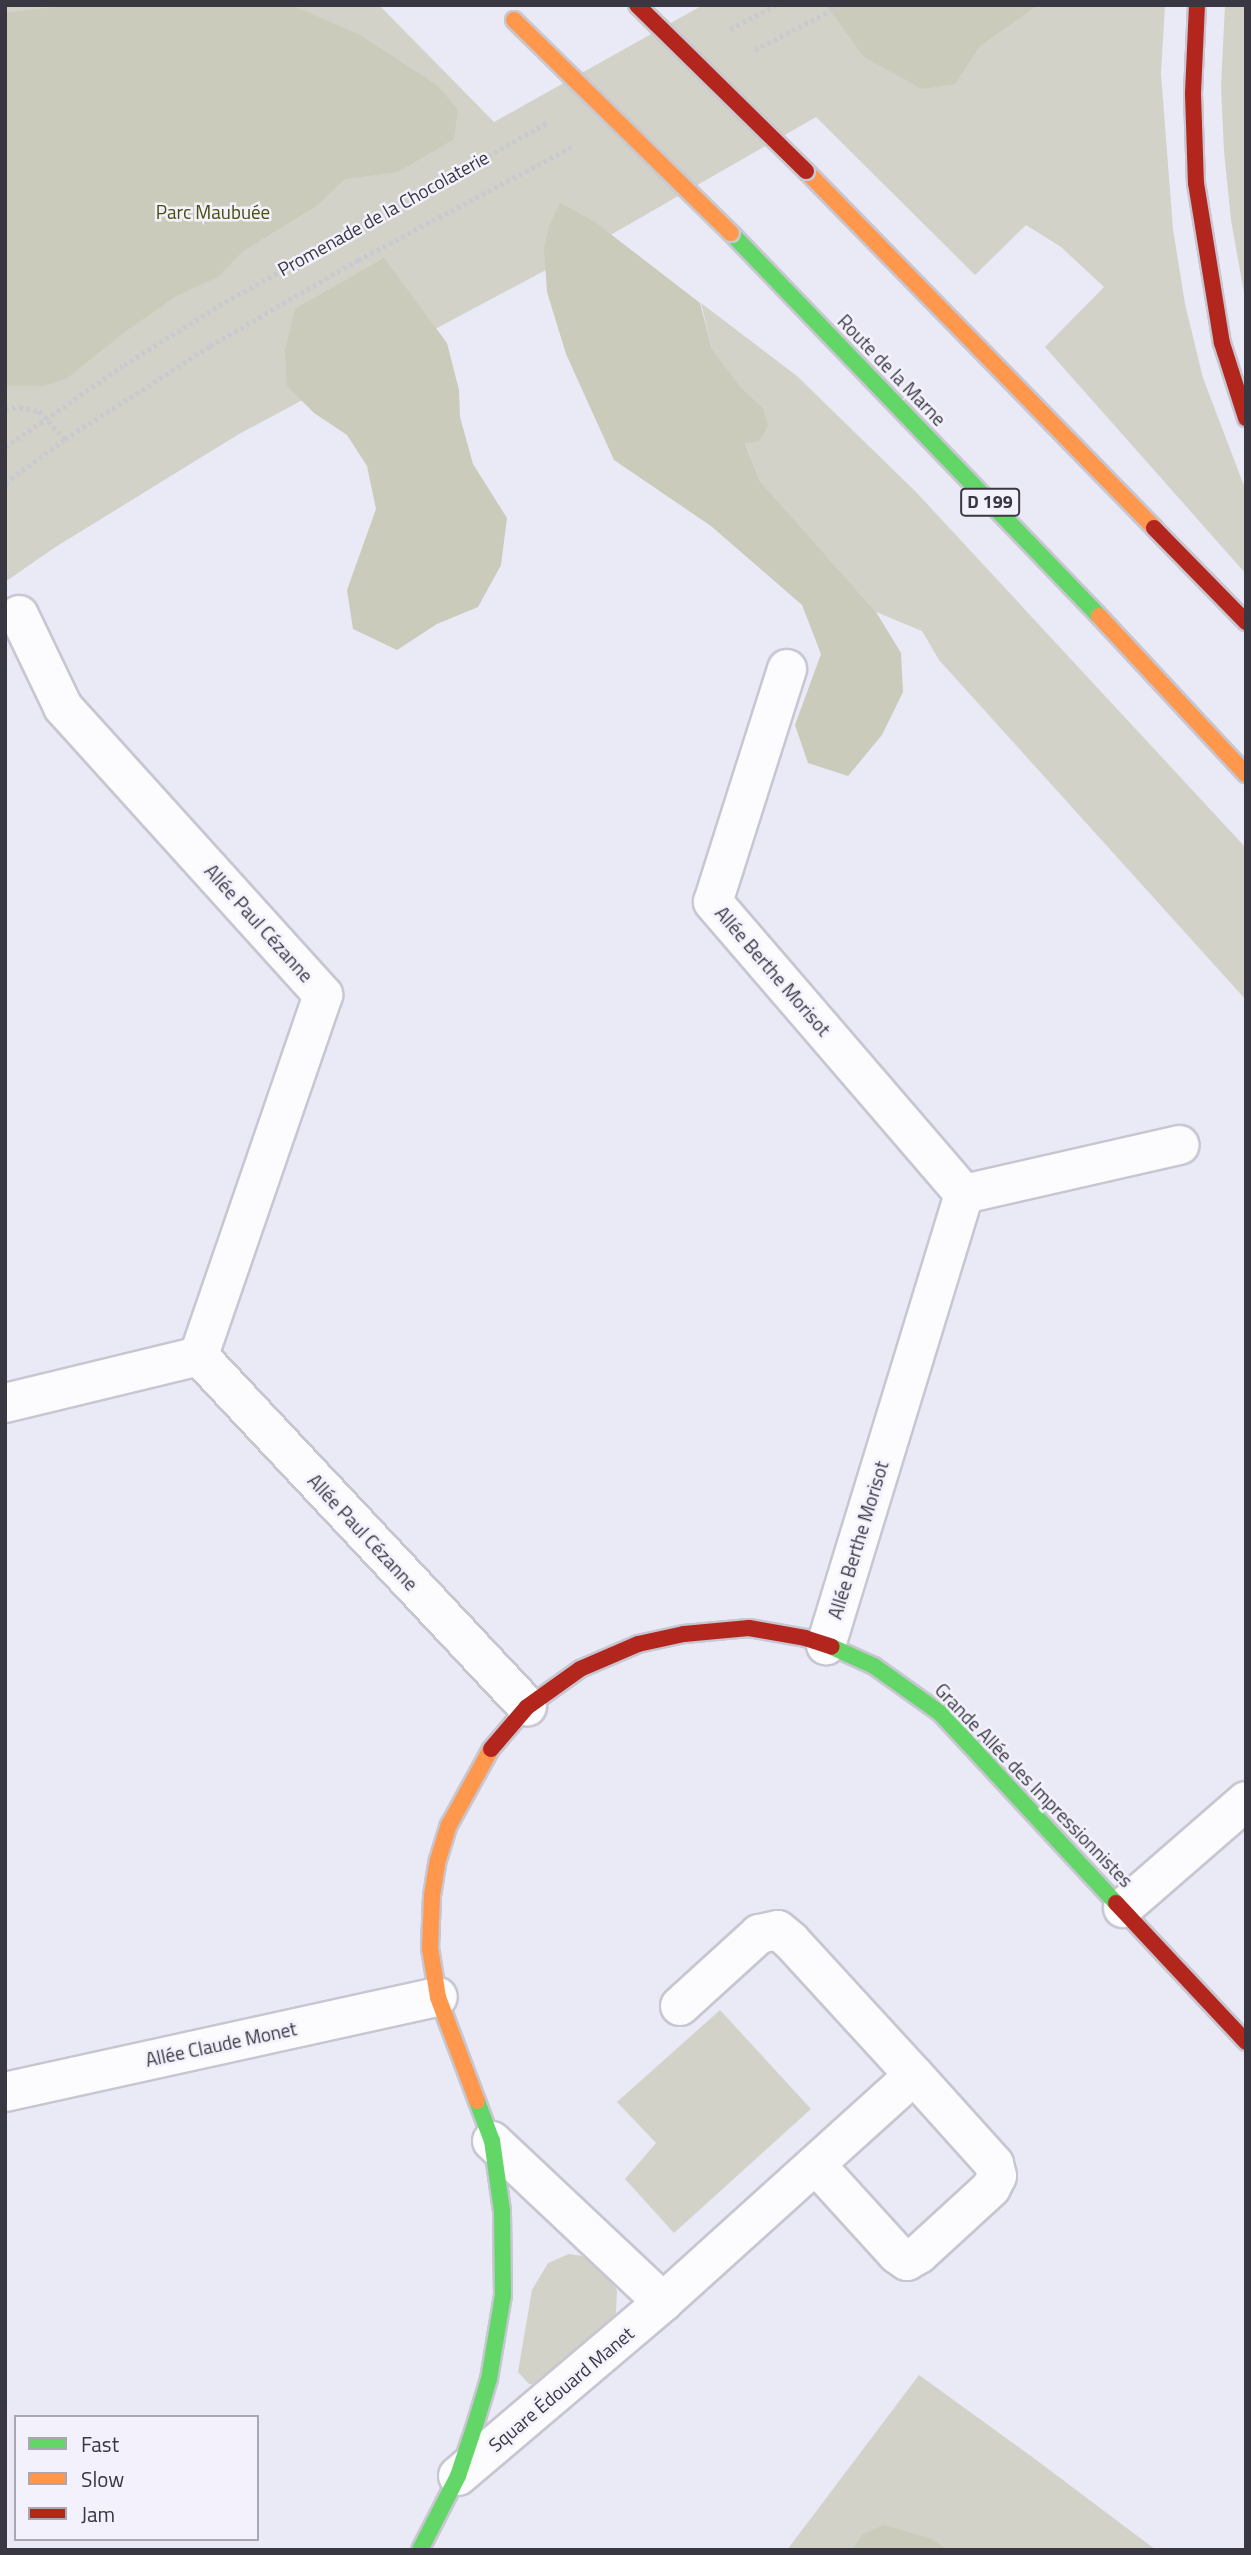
<!DOCTYPE html>
<html>
<head>
<meta charset="utf-8">
<style>
  body { margin:0 }
  #map { position:relative; width:1251px; height:2555px; overflow:hidden; background:#eae9f6; font-family:"Titillium Web",sans-serif }
  div>[style] { position:absolute }
  .green>* { inset:0; background:#d2d2c9 }
  .forest>* { inset:0; background:#cacbbb }
  .path>* { height:4.5px; margin-top:-2.25px; transform-origin:0; background:repeating-linear-gradient(90deg,#c9c9d0 0 3.5px,transparent 0 7px) }
  .roads { filter:drop-shadow(2px 0 #c7c6d1) drop-shadow(-2px 0 #c7c6d1) drop-shadow(0 2px #c7c6d1) drop-shadow(0 -2px #c7c6d1) }
  .street>* { height:38px; margin:-19px; padding:0 19px; transform-origin:19px; border-radius:19px; background:#fcfcfe }
  .fast>* { height:16px; margin:-8px; padding:0 8px; transform-origin:8px; border-radius:8px; background:#63d668 }
  .slow>* { height:16px; margin:-8px; padding:0 8px; transform-origin:8px; border-radius:8px; background:#ff974d }
  .jam>* { height:16px; margin:-8px; padding:0 8px; transform-origin:8px; border-radius:8px; background:#b3261e }
  .bridges { filter:drop-shadow(2px 0 #c9c8cf) drop-shadow(-2px 0 #c9c8cf) drop-shadow(0 2px #c9c8cf) drop-shadow(0 -2px #c9c8cf) }
  .slow-bridge>* { height:16px; margin:-8px; padding:0 8px; transform-origin:8px; border-radius:8px; background:#ff974d }
  .jam-bridge>* { height:16px; margin:-8px; padding:0 8px; transform-origin:8px; border-radius:8px; background:#b3261e }
  span { translate:-50% -50%; white-space:nowrap; text-align:center; line-height:1.15; -webkit-text-stroke:5px #f3f2fc; paint-order:stroke }
  .shield-label span { padding:2px 5px; background:#f3f2fc; border:2px solid; border-radius:5px; -webkit-text-stroke-width:0 }
  .shield-label { font-size:18px; color:#393842; font-weight:700 }
  .park-label { font-size:19px; color:#4b4d0b }
  .street-label { font-size:19px; color:#393842 }
  .frame { position:absolute; inset:0; border:7px solid #393842; pointer-events:none }
  .legend { position:absolute; left:14px; top:2415px; width:245px; height:126px; box-sizing:border-box; background:#f3f2fc; border:2px solid #a9a8b2; margin:0; padding:9px 12px; list-style:none; font-size:21px; color:#393842 }
  .legend li { display:flex; align-items:center; gap:14px; height:35px }
  .legend b { width:35px; border:2px solid #a9a8b2 }
</style>
</head>
<body>
<div id="map">
  <div class="green">
    <div style="clip-path:polygon(5px 5px,379px 5px,494px 122px,703px 5px,1165px 5px,1161px 74px,1173px 229px,1185px 304px,1203px 378px,1246px 491px,1246px 574px,1045px 347px,1104px 287px,1061px 247px,1026px 225px,975px 275px,816px 117px,600px 241px,239px 434px,54px 548px,5px 582px)"></div>
    <div style="clip-path:polygon(1225px 5px,1246px 5px,1246px 304px,1231px 220px,1224px 151px,1221px 86px)"></div>
    <div style="clip-path:polygon(701px 303px,797px 376px,916px 492px,1246px 848px,1246px 1000px,939px 660px,922px 631px,876px 612px,760px 481px,745px 442px,763px 408px,741px 387px,712px 349px)"></div>
    <div style="clip-path:polygon(720px 2010px,811px 2109px,674px 2233px,625px 2179px,656px 2143px,617px 2102px)"></div>
    <div style="clip-path:polygon(569px 2254px,590px 2257px,612px 2279px,617px 2291px,616px 2312px,611px 2324px,537px 2385px,529px 2384px,518px 2372px,532px 2290px,548px 2263px)"></div>
    <div style="clip-path:polygon(919px 2375px,1039px 2462px,1156px 2550px,787px 2550px)"></div>
  </div>
  <div class="forest">
    <div style="clip-path:polygon(69px 5px,291px 5px,360px 35px,438px 86px,458px 110px,454px 139px,398px 172px,345px 179px,315px 207px,243px 251px,218px 277px,176px 296px,126px 331px,66px 379px,43px 386px,5px 386px,5px 13px)"></div>
    <div style="clip-path:polygon(826px 5px,1038px 5px,980px 46px,955px 84px,922px 89px,864px 57px)"></div>
    <div style="clip-path:polygon(560px 203px,595px 222px,700px 303px,712px 349px,741px 387px,763px 408px,768px 426px,759px 441px,745px 443px,760px 481px,876px 612px,901px 653px,903px 692px,882px 735px,848px 776px,808px 763px,795px 725px,821px 654px,802px 605px,711px 526px,614px 460px,566px 354px,547px 292px,544px 248px,549px 226px)"></div>
    <div style="clip-path:polygon(384px 258px,447px 343px,459px 390px,460px 417px,473px 464px,507px 518px,501px 565px,478px 607px,437px 624px,397px 650px,353px 629px,347px 590px,376px 509px,367px 466px,347px 435px,314px 413px,287px 386px,285px 350px,295px 309px)"></div>
    <div style="clip-path:polygon(884px 2525px,932px 2539px,947px 2550px,852px 2550px,863px 2534px)"></div>
  </div>
  <div class="path">
    <div style="left:730px;top:29px;width:52px;rotate:-27.6deg"></div>
    <div style="left:755px;top:50px;width:97px;rotate:-27.6deg"></div>
    <div style="left:5px;top:408px;width:15px;rotate:-4deg"></div>
    <div style="left:20px;top:407px;width:19px;rotate:12deg"></div>
    <div style="left:39px;top:411px;width:38px;rotate:47deg"></div>
    <div style="left:5px;top:447px;width:145px;rotate:-34.6deg"></div>
    <div style="left:124px;top:365px;width:119px;rotate:-32deg"></div>
    <div style="left:225px;top:302px;width:370px;rotate:-29.1deg"></div>
    <div style="left:5px;top:483px;width:74px;rotate:-36.3deg"></div>
    <div style="left:65px;top:439px;width:172px;rotate:-32.7deg"></div>
    <div style="left:210px;top:346px;width:171px;rotate:-30.2deg"></div>
    <div style="left:358px;top:260px;width:241px;rotate:-27.9deg"></div>
  </div>
  <div class="roads">
    <div class="street">
      <div style="left:19px;top:615px;width:102px;rotate:64.4deg"></div>
      <div style="left:63px;top:707px;width:388px;rotate:47.9deg"></div>
      <div style="left:323px;top:995px;width:382px;rotate:109deg"></div>
      <div style="left:787px;top:669px;width:244px;rotate:107.6deg"></div>
      <div style="left:713px;top:902px;width:385px;rotate:49.3deg"></div>
      <div style="left:964px;top:1194px;width:472px;rotate:107deg"></div>
      <div style="left:964px;top:1194px;width:221px;rotate:-12.8deg"></div>
      <div style="left:5px;top:1403px;width:200px;rotate:-13.6deg"></div>
      <div style="left:199px;top:1356px;width:480px;rotate:46.9deg"></div>
      <div style="left:1123px;top:1908px;width:163px;rotate:-41deg"></div>
      <div style="left:680px;top:2006px;width:107px;rotate:-42.3deg"></div>
      <div style="left:759px;top:1934px;width:19px;rotate:-12deg"></div>
      <div style="left:778px;top:1930px;width:17px;rotate:40deg"></div>
      <div style="left:791px;top:1941px;width:182px;rotate:47.5deg"></div>
      <div style="left:5px;top:2092px;width:443px;rotate:-12.4deg"></div>
      <div style="left:492px;top:2141px;width:235px;rotate:43.3deg"></div>
      <div style="left:458px;top:2476px;width:269px;rotate:-40.3deg"></div>
      <div style="left:663px;top:2302px;width:338px;rotate:-42.1deg"></div>
      <div style="left:914px;top:2075px;width:120px;rotate:48deg"></div>
      <div style="left:994px;top:2164px;width:12px;rotate:76deg"></div>
      <div style="left:997px;top:2176px;width:13px;rotate:117deg"></div>
      <div style="left:991px;top:2188px;width:98px;rotate:137.5deg"></div>
      <div style="left:919px;top:2254px;width:14px;rotate:150deg"></div>
      <div style="left:907px;top:2261px;width:12px;rotate:-145deg"></div>
      <div style="left:897px;top:2254px;width:120px;rotate:-132.3deg"></div>
    </div>
    <div class="fast">
      <div style="left:731px;top:233px;width:531px;rotate:46.14deg"></div>
      <div style="left:832px;top:1647px;width:46px;rotate:24.3deg"></div>
      <div style="left:874px;top:1666px;width:81px;rotate:35.5deg"></div>
      <div style="left:940px;top:1713px;width:259px;rotate:47.2deg"></div>
      <div style="left:420px;top:2550px;width:83px;rotate:-62.8deg"></div>
      <div style="left:458px;top:2476px;width:57px;rotate:-71.6deg"></div>
      <div style="left:476px;top:2422px;width:45px;rotate:-73.2deg"></div>
      <div style="left:489px;top:2379px;width:85px;rotate:-80.5deg"></div>
      <div style="left:503px;top:2295px;width:84px;rotate:-90.7deg"></div>
      <div style="left:502px;top:2211px;width:71px;rotate:-98.1deg"></div>
      <div style="left:492px;top:2141px;width:43px;rotate:-110.6deg"></div>
    </div>
    <div class="slow">
      <div style="left:806px;top:171px;width:499px;rotate:45.7deg"></div>
      <div style="left:1099px;top:616px;width:216px;rotate:47.1deg"></div>
      <div style="left:477px;top:2101px;width:111px;rotate:-110.6deg"></div>
      <div style="left:438px;top:1997px;width:50px;rotate:-99.3deg"></div>
      <div style="left:430px;top:1948px;width:52px;rotate:-87.8deg"></div>
      <div style="left:432px;top:1896px;width:36px;rotate:-81deg"></div>
      <div style="left:438px;top:1860px;width:37px;rotate:-73deg"></div>
      <div style="left:449px;top:1825px;width:87px;rotate:-61.1deg"></div>
    </div>
    <div class="jam">
      <div style="left:1197px;top:5px;width:89px;rotate:92.6deg"></div>
      <div style="left:1193px;top:94px;width:89px;rotate:88.1deg"></div>
      <div style="left:1196px;top:183px;width:162px;rotate:80.8deg"></div>
      <div style="left:1222px;top:343px;width:79px;rotate:72.3deg"></div>
      <div style="left:1154px;top:528px;width:132px;rotate:45.6deg"></div>
      <div style="left:491px;top:1749px;width:55px;rotate:-49.4deg"></div>
      <div style="left:527px;top:1707px;width:65px;rotate:-35.6deg"></div>
      <div style="left:580px;top:1669px;width:63px;rotate:-23.3deg"></div>
      <div style="left:638px;top:1644px;width:47px;rotate:-12.3deg"></div>
      <div style="left:684px;top:1634px;width:65px;rotate:-5.3deg"></div>
      <div style="left:749px;top:1628px;width:57px;rotate:10.1deg"></div>
      <div style="left:805px;top:1638px;width:28px;rotate:18deg"></div>
      <div style="left:1116px;top:1903px;width:190px;rotate:46.9deg"></div>
    </div>
  </div>
  <div class="bridges">
    <div class="slow-bridge">
      <div style="left:514px;top:20px;width:304px;rotate:44.5deg"></div>
    </div>
    <div class="jam-bridge">
      <div style="left:637px;top:5px;width:237px;rotate:44.5deg"></div>
    </div>
  </div>
  <div class="shield-label">
    <span style="left:990px;top:502px">D 199</span>
  </div>
  <div class="park-label">
    <span style="left:213px;top:212px">Parc Maubuée</span>
  </div>
  <div class="street-label">
    <span style="left:383px;top:213px;rotate:-29deg">Promenade de la Chocolaterie</span>
    <span style="left:892px;top:370px;rotate:46deg">Route de la Marne</span>
    <span style="left:259px;top:923px;rotate:48deg">Allée Paul Cézanne</span>
    <span style="left:773px;top:971px;rotate:49deg">Allée Berthe Morisot</span>
    <span style="left:363px;top:1532px;rotate:47deg">Allée Paul Cézanne</span>
    <span style="left:858px;top:1540px;rotate:-73deg">Allée Berthe Morisot</span>
    <span style="left:1034px;top:1785px;rotate:46deg">Grande Allée des Impressionnistes</span>
    <span style="left:221px;top:2044px;rotate:-12deg">Allée Claude Monet</span>
    <span style="left:561px;top:2389px;rotate:-40deg">Square Édouard Manet</span>
  </div>
  <div class="frame"></div>
  <ul class="legend">
  <li><b style="height:9px;background:#63d668"></b>Fast</li>
  <li><b style="height:9px;background:#ff974d"></b>Slow</li>
  <li><b style="height:9px;background:#b3261e"></b>Jam</li>
  </ul>
</div>
</body>
</html>
